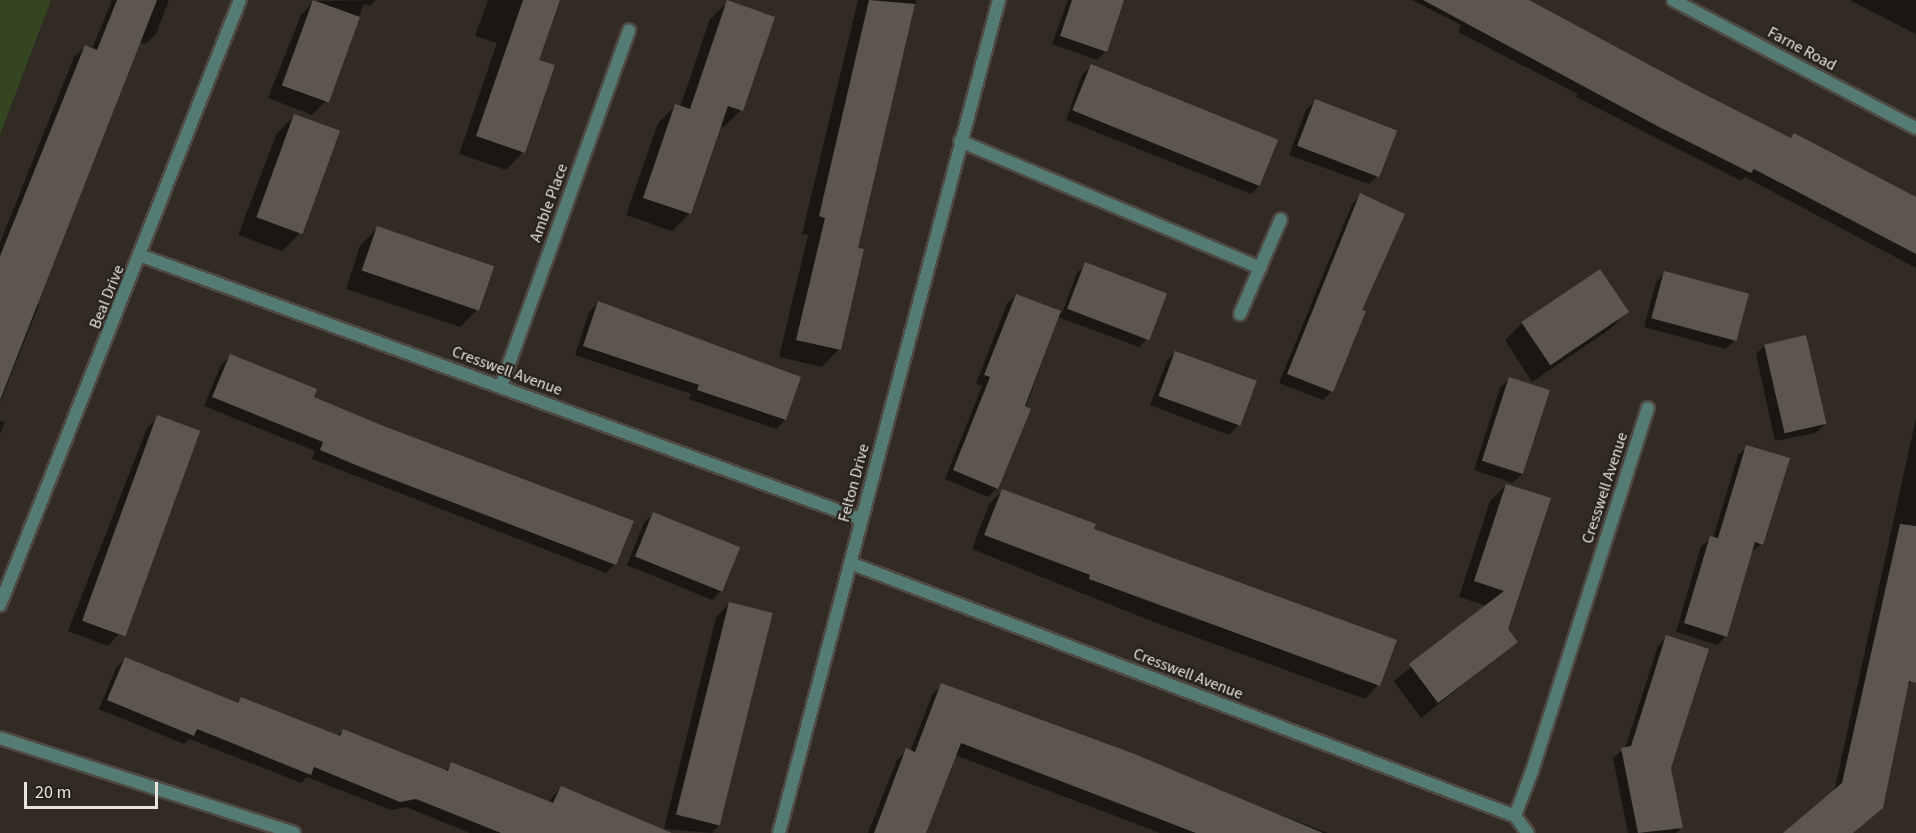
<!DOCTYPE html>
<html>
<head>
<meta charset="utf-8">
<style>
  body { margin:0 }
  #map { position:relative; width:1916px; height:833px; overflow:hidden; background:#312b24; font-family:"Source Sans 3",sans-serif }
  div>[style] { position:absolute }
  .green>* { inset:0; background:#334620 }
  .shadow>* { inset:0; background:#0007 }
  .building>* { inset:0; background:#5c564e; transform-origin:0 0 }
  .roads { filter:drop-shadow(2px 0 #4e4942) drop-shadow(-2px 0 #4e4942) drop-shadow(0 2px #4e4942) drop-shadow(0 -2px #4e4942) }
  .minor>* { height:12px; margin:-6px; padding:0 6px; transform-origin:6px; border-radius:6px; background:#547c75 }
  span { translate:-50% -50%; white-space:nowrap; text-align:center; line-height:1.15; -webkit-text-stroke:4.5px #27221a; paint-order:stroke }
  .street-label { font-size:16px; color:#e8e4df }
  .scale { position:absolute; left:24px; top:782px; width:134px; height:27px; box-sizing:border-box; border:3px solid #e8e4df; border-top:0; padding-left:8px; font-size:18px; line-height:21px; white-space:nowrap; color:#e8e4df; -webkit-text-stroke:4px #27221a; paint-order:stroke }
</style>
</head>
<body>
<div id="map">
  <div class="green">
    <div style="clip-path:polygon(0 0,51px 0,0 135px)"></div>
  </div>
  <div class="shadow">
    <div style="clip-path:polygon(112px 0,169px 0,156px 34px,145px 44px,139px 42px,34px 303px,39px 305px,0 402px,0 243px,74px 57px,85px 47px,92px 49px)"></div>
    <div style="clip-path:polygon(376px 0,370px 6px,364px 4px,325px 102px,312px 115px,268px 98px,301px 15px,314px 1px)"></div>
    <div style="clip-path:polygon(488px 0,558px 0,537px 60px,523px 152px,506px 170px,459px 154px,497px 43px,475px 36px)"></div>
    <div style="clip-path:polygon(858px 0,916px 0,857px 249px,839px 349px,822px 367px,779px 357px,808px 235px,802px 234px)"></div>
    <div style="clip-path:polygon(1068px 0,1123px 0,1106px 51px,1097px 60px,1052px 44px)"></div>
    <div style="clip-path:polygon(1412px 0,1523px 0,1695px 92px,1916px 200px,1916px 268px,1745px 177px,1741px 181px,1576px 97px,1578px 94px,1458px 32px,1461px 25px)"></div>
    <div style="clip-path:polygon(1849px 0,1916px 0,1916px 34px)"></div>
    <div style="clip-path:polygon(728px 2px,741px 110px,724px 127px,720px 126px,690px 213px,672px 231px,626px 215px,658px 123px,676px 105px,680px 107px,710px 19px)"></div>
    <div style="clip-path:polygon(1091px 66px,1260px 185px,1251px 194px,1066px 120px,1082px 75px)"></div>
    <div style="clip-path:polygon(1315px 101px,1378px 175px,1369px 184px,1289px 155px,1306px 110px)"></div>
    <div style="clip-path:polygon(295px 115px,299px 234px,282px 251px,238px 235px,277px 133px)"></div>
    <div style="clip-path:polygon(1361px 195px,1360px 310px,1332px 391px,1323px 400px,1279px 383px,1352px 204px)"></div>
    <div style="clip-path:polygon(377px 228px,477px 310px,460px 327px,346px 289px,360px 246px)"></div>
    <div style="clip-path:polygon(1086px 264px,1148px 338px,1139px 347px,1058px 317px,997px 488px,988px 497px,945px 479px,982px 386px,976px 384px,1007px 304px,1016px 295px,1062px 313px,1077px 273px)"></div>
    <div style="clip-path:polygon(1665px 273px,1747px 294px,1735px 340px,1726px 349px,1644px 327px,1656px 282px)"></div>
    <div style="clip-path:polygon(598px 303px,799px 378px,785px 420px,776px 429px,689px 399px,691px 394px,575px 355px,589px 312px)"></div>
    <div style="clip-path:polygon(1627px 312px,1610px 329px,1532px 382px,1505px 340px,1522px 323px)"></div>
    <div style="clip-path:polygon(1765px 345px,1825px 424px,1816px 433px,1775px 441px,1756px 354px)"></div>
    <div style="clip-path:polygon(1176px 352px,1255px 382px,1238px 426px,1229px 435px,1150px 405px,1167px 361px)"></div>
    <div style="clip-path:polygon(230px 356px,312px 398px,615px 564px,606px 573px,312px 459px,315px 451px,204px 406px,221px 365px)"></div>
    <div style="clip-path:polygon(1509px 379px,1548px 391px,1522px 474px,1513px 483px,1474px 470px,1500px 388px)"></div>
    <div style="clip-path:polygon(158px 417px,119px 634px,108px 646px,68px 631px,147px 428px)"></div>
    <div style="clip-path:polygon(1916px 418px,1916px 662px,1912px 681px,1906px 687px,1852px 833px,1785px 833px,1834px 792px)"></div>
    <div style="clip-path:polygon(0 421px,5px 422px,0 434px)"></div>
    <div style="clip-path:polygon(1747px 447px,1762px 544px,1750px 552px,1726px 636px,1717px 645px,1676px 632px,1701px 546px,1713px 538px,1738px 455px)"></div>
    <div style="clip-path:polygon(1506px 485px,1506px 630px,1516px 642px,1421px 718px,1394px 681px,1487px 606px,1459px 597px,1490px 501px)"></div>
    <div style="clip-path:polygon(1003px 490px,1092px 529px,1378px 685px,1365px 699px,1154px 622px,972px 549px,989px 504px)"></div>
    <div style="clip-path:polygon(653px 514px,721px 591px,712px 600px,627px 565px,644px 523px)"></div>
    <div style="clip-path:polygon(730px 603px,719px 825px,712px 833px,664px 829px,716px 617px)"></div>
    <div style="clip-path:polygon(1667px 637px,1670px 768px,1682px 827px,1676px 833px,1628px 833px,1613px 758px,1625px 748px,1658px 646px)"></div>
    <div style="clip-path:polygon(125px 659px,236px 704px,241px 698px,337px 737px,343px 730px,445px 771px,452px 764px,523px 833px,470px 833px,406px 807px,391px 810px,307px 777px,301px 783px,190px 739px,184px 744px,99px 709px,116px 668px)"></div>
    <div style="clip-path:polygon(942px 685px,1328px 833px,1160px 833px,955px 755px,925px 833px,868px 833px,897px 760px,907px 750px,910px 752px,932px 695px)"></div>
    <div style="clip-path:polygon(561px 788px,641px 833px,537px 833px,552px 797px)"></div>
  </div>
  <div class="building">
    <div style="clip-path:polygon(117px 0,157px 0,0 400px,0 256px,85px 45px,97px 50px)"></div>
    <div style="left:313px;top:0;width:50px;height:91px;rotate:20deg"></div>
    <div style="clip-path:polygon(523px 0,560px 0,539px 60px,555px 65px,525px 153px,476px 136px)"></div>
    <div style="clip-path:polygon(727px 0,775px 17px,743px 111px,728px 106px,691px 214px,643px 198px,675px 104px,690px 109px)"></div>
    <div style="clip-path:polygon(869px 0,915px 4px,858px 248px,864px 249px,841px 350px,796px 340px,825px 218px,819px 216px)"></div>
    <div style="clip-path:polygon(1072px 0,1124px 0,1107px 52px,1060px 36px)"></div>
    <div style="clip-path:polygon(1423px 0,1529px 0,1696px 90px,1791px 138px,1794px 133px,1916px 197px,1916px 254px,1754px 169px,1751px 173px,1661px 128px)"></div>
    <div style="left:1091px;top:64px;width:202px;height:50px;rotate:22deg"></div>
    <div style="left:1315px;top:99px;width:88px;height:50px;rotate:21deg"></div>
    <div style="left:294px;top:114px;width:49px;height:110px;rotate:20deg"></div>
    <div style="clip-path:polygon(1360px 193px,1405px 214px,1362px 310px,1366px 311px,1333px 392px,1287px 374px)"></div>
    <div style="left:377px;top:226px;width:124px;height:47px;rotate:19deg"></div>
    <div style="left:1085px;top:262px;width:88px;height:50px;rotate:21deg"></div>
    <div style="left:1600px;top:269px;width:52px;height:95px;rotate:56deg"></div>
    <div style="left:1664px;top:271px;width:88px;height:49px;rotate:15deg"></div>
    <div style="clip-path:polygon(1016px 294px,1061px 311px,1025px 406px,1031px 409px,998px 489px,953px 470px,990px 377px,984px 375px)"></div>
    <div style="clip-path:polygon(598px 301px,801px 377px,786px 420px,697px 390px,699px 385px,583px 346px)"></div>
    <div style="left:1806px;top:335px;width:91px;height:43px;rotate:77deg"></div>
    <div style="left:1175px;top:351px;width:87px;height:48px;rotate:20deg"></div>
    <div style="clip-path:polygon(230px 354px,317px 389px,314px 397px,381px 425px,634px 521px,616px 565px,363px 468px,320px 450px,323px 442px,212px 397px)"></div>
    <div style="left:1509px;top:377px;width:43px;height:88px;rotate:18deg"></div>
    <div style="left:157px;top:415px;width:46px;height:219px;rotate:20deg"></div>
    <div style="clip-path:polygon(1746px 445px,1790px 458px,1763px 545px,1755px 542px,1727px 637px,1684px 623px,1710px 536px,1718px 538px)"></div>
    <div style="clip-path:polygon(1506px 484px,1551px 498px,1508px 629px,1518px 642px,1438px 703px,1409px 664px,1504px 591px,1474px 581px)"></div>
    <div style="clip-path:polygon(1002px 489px,1096px 524px,1094px 529px,1397px 640px,1380px 686px,1089px 579px,1090px 575px,984px 535px)"></div>
    <div style="left:653px;top:512px;width:94px;height:48px;rotate:22deg"></div>
    <div style="clip-path:polygon(1900px 524px,1916px 526px,1916px 683px,1909px 681px,1883px 808px,1853px 833px,1783px 833px,1842px 783px)"></div>
    <div style="left:729px;top:602px;width:45px;height:219px;rotate:14deg"></div>
    <div style="clip-path:polygon(1666px 635px,1709px 649px,1671px 768px,1683px 828px,1638px 833px,1621px 748px,1631px 746px)"></div>
    <div style="clip-path:polygon(125px 657px,238px 703px,241px 697px,340px 736px,343px 729px,448px 771px,451px 762px,553px 803px,561px 786px,672px 833px,501px 833px,416px 799px,400px 802px,314px 767px,311px 775px,197px 729px,194px 736px,107px 700px)"></div>
    <div style="clip-path:polygon(941px 683px,1132px 753px,1323px 833px,1196px 833px,961px 743px,926px 833px,874px 833px,906px 748px,915px 752px)"></div>
  </div>
  <div class="roads">
    <div class="minor">
      <div style="left:1673px;top:0;width:275px;rotate:27.8deg"></div>
      <div style="left:960px;top:141px;width:326px;rotate:22.9deg"></div>
      <div style="left:142px;top:256px;width:766px;rotate:20.09deg"></div>
      <div style="left:1240px;top:314px;width:103px;rotate:-66.7deg"></div>
      <div style="left:501px;top:386px;width:378px;rotate:-70.2deg"></div>
      <div style="left:850px;top:563px;width:712px;rotate:20.83deg"></div>
      <div style="left:1515px;top:816px;width:21px;rotate:53deg"></div>
      <div style="left:0;top:605px;width:651px;rotate:-68.36deg"></div>
      <div style="left:0;top:738px;width:309px;rotate:17.9deg"></div>
      <div style="left:1515px;top:816px;width:48px;rotate:-69.3deg"></div>
      <div style="left:1532px;top:771px;width:381px;rotate:-72.3deg"></div>
      <div style="left:779px;top:833px;width:862px;rotate:-75.21deg"></div>
    </div>
  </div>
  <div class="street-label">
    <span style="left:1802px;top:49px;rotate:28deg">Farne Road</span>
    <span style="left:549px;top:203px;rotate:-70deg">Amble Place</span>
    <span style="left:107px;top:297px;rotate:-68deg">Beal Drive</span>
    <span style="left:507px;top:371px;rotate:20deg">Cresswell Avenue</span>
    <span style="left:854px;top:483px;rotate:-75deg">Felton Drive</span>
    <span style="left:1605px;top:488px;rotate:-72deg">Cresswell Avenue</span>
    <span style="left:1188px;top:674px;rotate:21deg">Cresswell Avenue</span>
  </div>
  <div class="scale">20 m</div>
</div>
</body>
</html>
